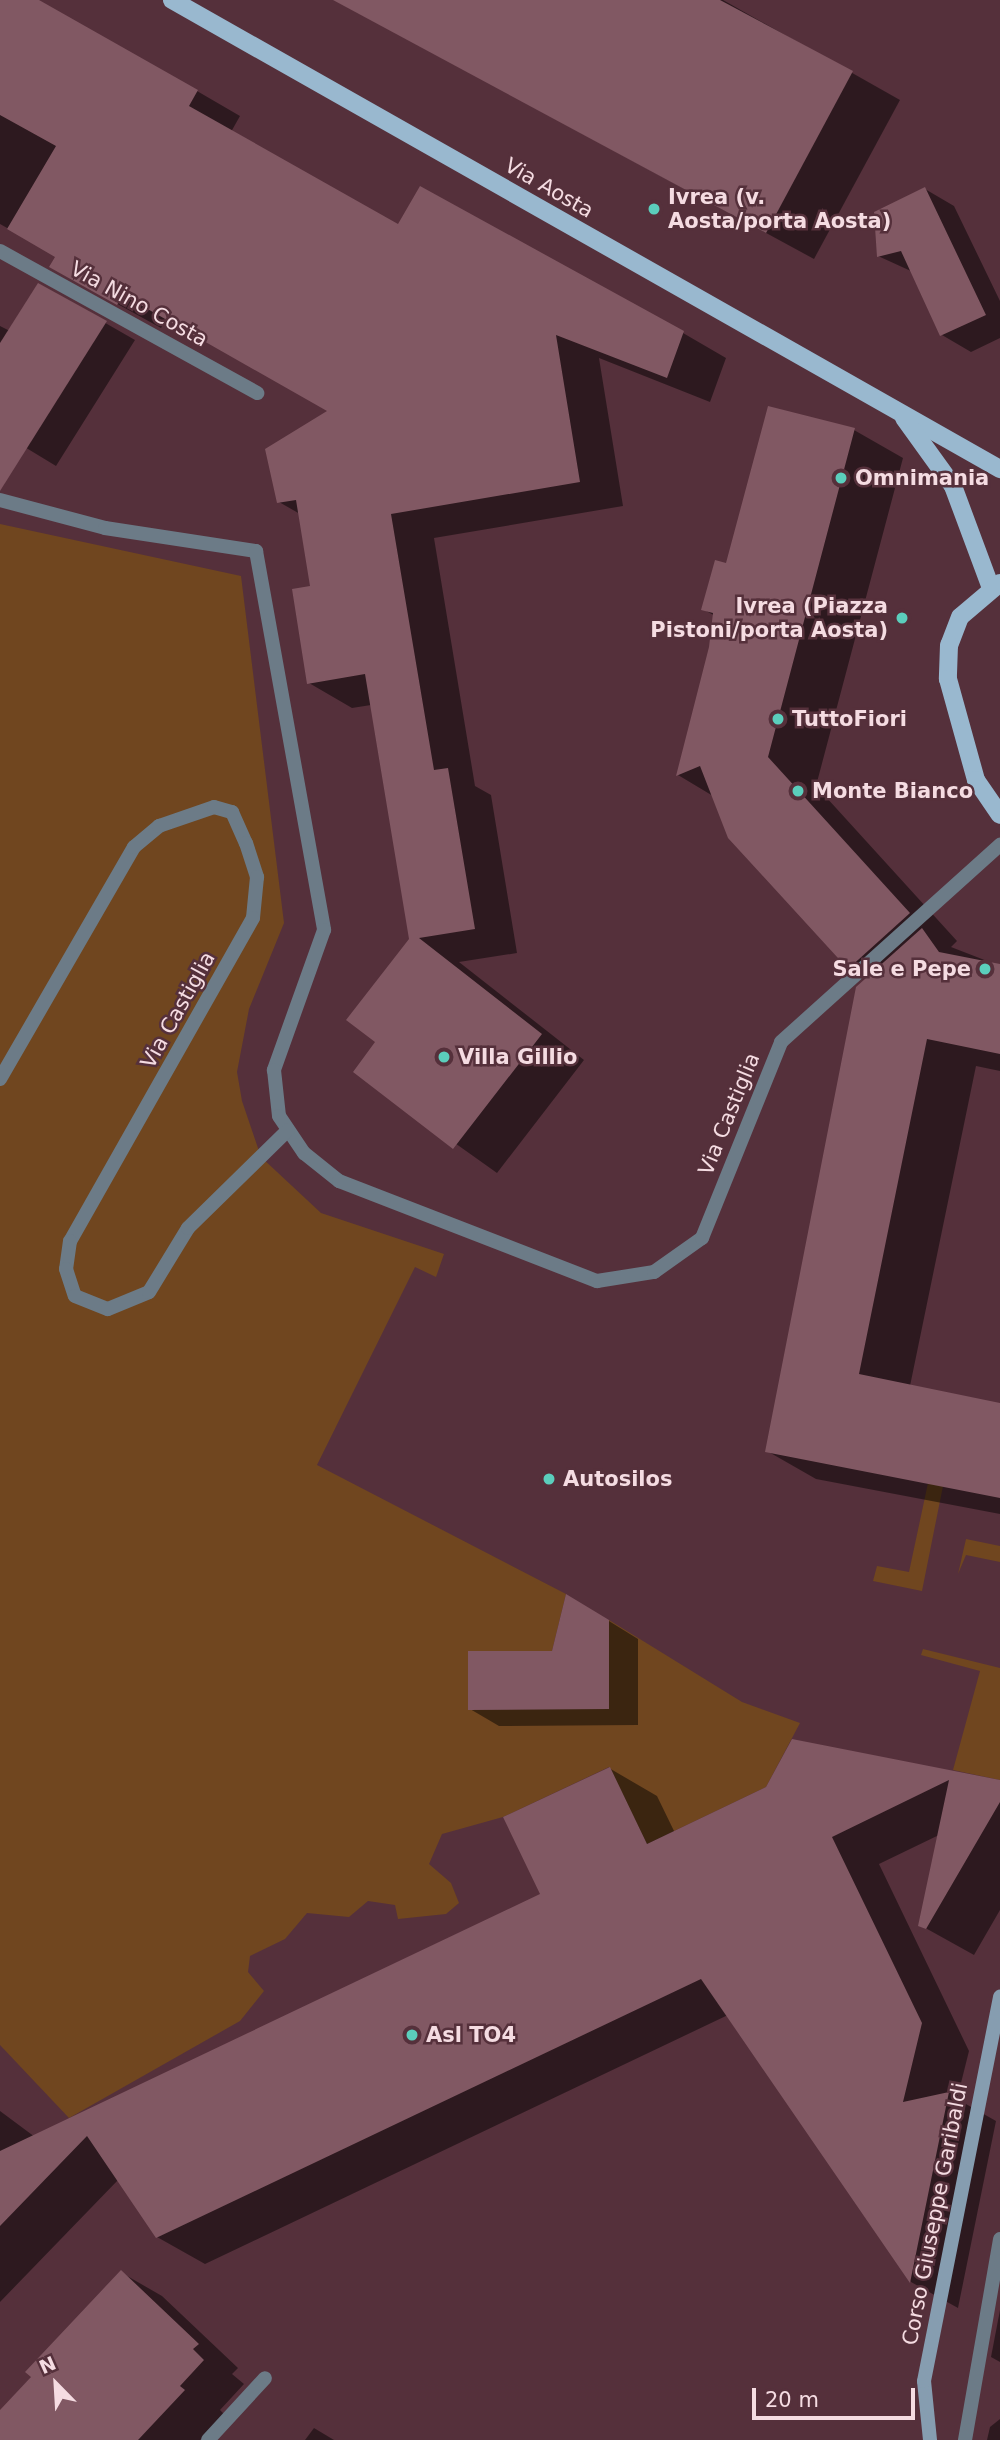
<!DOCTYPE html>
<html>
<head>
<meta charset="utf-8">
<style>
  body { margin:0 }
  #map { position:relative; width:1000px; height:2440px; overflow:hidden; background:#55303b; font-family:"DejaVu Sans",sans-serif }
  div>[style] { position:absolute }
  .green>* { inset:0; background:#70461f }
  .shadow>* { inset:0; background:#0007 }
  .building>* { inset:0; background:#815863 }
  .street>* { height:14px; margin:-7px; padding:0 7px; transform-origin:7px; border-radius:7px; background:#6c7b87 }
  .secondary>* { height:14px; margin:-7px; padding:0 7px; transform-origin:7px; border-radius:7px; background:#869db0 }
  .primary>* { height:18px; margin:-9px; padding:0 9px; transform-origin:9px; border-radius:9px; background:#99b8cf }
  .dots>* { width:19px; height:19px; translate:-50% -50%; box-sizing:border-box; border:4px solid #55303b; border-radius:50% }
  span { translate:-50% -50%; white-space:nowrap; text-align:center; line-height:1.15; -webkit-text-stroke:5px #55303b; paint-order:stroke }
  .street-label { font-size:21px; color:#f5dce2 }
  .poi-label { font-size:21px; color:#f5dce2; font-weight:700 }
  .left { translate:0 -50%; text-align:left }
  .right { translate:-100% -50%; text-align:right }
  .north { position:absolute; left:21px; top:2349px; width:70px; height:70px; -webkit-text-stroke:5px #55303b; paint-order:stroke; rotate:336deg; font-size:19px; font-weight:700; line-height:28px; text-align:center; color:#f5dce2 }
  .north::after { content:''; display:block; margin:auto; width:24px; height:32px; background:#f5dce2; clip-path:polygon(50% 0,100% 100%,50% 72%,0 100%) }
  .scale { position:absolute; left:752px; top:2388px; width:163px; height:32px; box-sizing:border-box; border:4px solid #f5dce2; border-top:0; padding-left:9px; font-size:21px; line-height:24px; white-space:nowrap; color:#f5dce2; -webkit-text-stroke:5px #55303b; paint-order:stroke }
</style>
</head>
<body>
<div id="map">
  <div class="green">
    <div style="clip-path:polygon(0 524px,241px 576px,284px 923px,249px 1009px,237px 1072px,242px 1101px,261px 1157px,321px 1213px,444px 1254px,436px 1277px,415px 1267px,317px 1465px,566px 1594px,552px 1651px,468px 1651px,468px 1709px,609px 1709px,609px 1620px,742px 1702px,800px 1723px,766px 1787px,647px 1844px,609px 1767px,503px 1817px,442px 1834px,429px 1864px,451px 1883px,459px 1903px,446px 1914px,398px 1919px,395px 1905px,368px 1901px,349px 1917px,307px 1913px,285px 1939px,250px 1956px,248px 1972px,264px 1991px,240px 2021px,69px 2118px,0 2045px)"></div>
    <div style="clip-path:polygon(928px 1483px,943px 1486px,922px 1591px,873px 1581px,877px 1566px,909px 1572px)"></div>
    <div style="clip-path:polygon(966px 1539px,1000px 1546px,1000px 1562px,966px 1555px,958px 1574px)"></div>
    <div style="clip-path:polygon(923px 1649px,1000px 1668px,1000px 1780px,953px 1770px,980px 1671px,921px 1655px)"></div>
  </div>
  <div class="shadow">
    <div style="clip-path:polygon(0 0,36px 0,197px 91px,240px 116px,231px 132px,398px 226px,683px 333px,726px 358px,710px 402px,599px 358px,623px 506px,434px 538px,475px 786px,491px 795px,517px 953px,459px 962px,584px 1060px,497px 1173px,355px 1072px,377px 1042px,410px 939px,371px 705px,352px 708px,309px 683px,312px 587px,300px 514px,279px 502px,330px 411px,167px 319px,161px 328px,94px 291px,57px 256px,0 224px)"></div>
    <div style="clip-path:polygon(336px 0,723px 0,900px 100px,814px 259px)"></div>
    <div style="clip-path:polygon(925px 189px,954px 206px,1000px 301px,1000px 338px,971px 352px,942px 335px,913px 272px,878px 256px)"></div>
    <div style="clip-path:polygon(39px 285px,135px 340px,56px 466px,0 432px,0 326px,10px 331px)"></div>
    <div style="clip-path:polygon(854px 430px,903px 458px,816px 786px,957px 941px,951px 947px,1000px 966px,1000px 1071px,976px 1066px,910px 1386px,1000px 1404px,1000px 1514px,816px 1479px,767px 1451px,869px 978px,849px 967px,713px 796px,678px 775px,711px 647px,715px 616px,703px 609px,728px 565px)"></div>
    <div style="clip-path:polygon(596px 1613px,638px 1639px,638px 1725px,499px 1726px,470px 1709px,553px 1653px)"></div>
    <div style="clip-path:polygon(793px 1741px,1000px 1782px,1000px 1910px,974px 1955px,920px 1925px,939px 1835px,879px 1864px,969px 2051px,957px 2099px,996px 2121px,958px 2308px,911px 2282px,728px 2015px,205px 2264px,157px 2237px,119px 2179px,0 2302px,0 2111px,35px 2137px,542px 1894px,609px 1768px,657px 1796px,675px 1833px,768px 1788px)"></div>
    <div style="clip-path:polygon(122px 2273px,162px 2296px,238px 2368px,232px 2374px,244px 2384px,220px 2410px,225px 2415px,200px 2440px,13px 2440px,0 2428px,0 2413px)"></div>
    <div style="clip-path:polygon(1000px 2310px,1000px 2362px,991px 2357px)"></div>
    <div style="clip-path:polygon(1000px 2419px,1000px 2440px,987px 2440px,990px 2427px)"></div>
    <div style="clip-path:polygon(314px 2428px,334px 2440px,305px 2440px)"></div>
  </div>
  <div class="building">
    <div style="clip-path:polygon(0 0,39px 0,198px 90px,189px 106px,398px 224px,420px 186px,684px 331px,667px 378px,556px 335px,580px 482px,391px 514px,434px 770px,448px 768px,475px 929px,419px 938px,542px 1034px,453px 1149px,353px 1072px,375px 1042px,346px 1020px,409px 939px,365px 674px,307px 684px,292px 589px,310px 586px,296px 500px,277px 503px,265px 449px,327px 411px,123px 295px,117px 305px,49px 267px,55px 257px,7px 229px,56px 146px,0 115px)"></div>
    <div style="clip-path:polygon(333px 0,720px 0,853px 71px,766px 233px)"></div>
    <div style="clip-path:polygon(925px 187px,986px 315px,940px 336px,901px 251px,877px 257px,874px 212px)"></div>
    <div style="clip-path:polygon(38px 283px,107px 321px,0 491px,0 343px)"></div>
    <div style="clip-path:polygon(768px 406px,855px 428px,768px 757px,910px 913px,848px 969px,728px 838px,700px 766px,676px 776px,709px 647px,713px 613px,701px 610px,715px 560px,726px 563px)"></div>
    <div style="clip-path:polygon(922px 928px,939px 952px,1000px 964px,1000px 1054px,927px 1039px,859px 1374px,1000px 1403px,1000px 1498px,765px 1452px,856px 987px)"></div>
    <div style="clip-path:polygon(566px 1594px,609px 1620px,609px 1709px,468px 1710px,468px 1651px,552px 1651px)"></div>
    <div style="clip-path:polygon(792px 1739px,1000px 1780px,1000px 1802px,926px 1929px,918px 1926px,949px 1780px,832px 1837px,922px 2023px,903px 2102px,949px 2092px,910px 2283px,701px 1979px,156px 2238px,87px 2136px,0 2226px,0 2151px,540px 1894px,503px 1817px,610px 1767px,647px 1844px,766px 1787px)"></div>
    <div style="clip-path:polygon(121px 2270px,199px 2344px,193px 2349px,204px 2360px,180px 2386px,185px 2390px,138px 2440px,0 2440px,0 2410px,31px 2377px,25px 2372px)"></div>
  </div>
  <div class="street">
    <div style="left:0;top:251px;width:294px;rotate:28.9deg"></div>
    <div style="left:0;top:500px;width:109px;rotate:14.9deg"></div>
    <div style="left:105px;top:528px;width:153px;rotate:8.7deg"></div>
    <div style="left:256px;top:551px;width:385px;rotate:79.8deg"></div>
    <div style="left:324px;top:930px;width:149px;rotate:109.7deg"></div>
    <div style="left:274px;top:1070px;width:46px;rotate:83.8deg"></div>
    <div style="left:279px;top:1116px;width:45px;rotate:56deg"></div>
    <div style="left:304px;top:1153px;width:45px;rotate:38.7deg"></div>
    <div style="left:339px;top:1181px;width:277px;rotate:21.2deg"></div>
    <div style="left:597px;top:1281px;width:58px;rotate:-9deg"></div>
    <div style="left:654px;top:1272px;width:59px;rotate:-35.3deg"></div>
    <div style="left:702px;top:1238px;width:211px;rotate:-68deg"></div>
    <div style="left:781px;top:1042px;width:295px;rotate:-42deg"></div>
    <div style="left:0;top:1079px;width:268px;rotate:-60deg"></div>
    <div style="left:134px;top:847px;width:33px;rotate:-40deg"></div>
    <div style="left:159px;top:826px;width:58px;rotate:-19.1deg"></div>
    <div style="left:214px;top:807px;width:19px;rotate:16deg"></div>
    <div style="left:232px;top:812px;width:34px;rotate:66deg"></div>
    <div style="left:246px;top:843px;width:36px;rotate:72deg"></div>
    <div style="left:257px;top:877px;width:41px;rotate:95.6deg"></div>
    <div style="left:253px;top:918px;width:371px;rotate:119.5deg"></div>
    <div style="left:70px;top:1241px;width:28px;rotate:98deg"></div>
    <div style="left:66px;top:1269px;width:28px;rotate:72deg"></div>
    <div style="left:75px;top:1296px;width:35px;rotate:22deg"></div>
    <div style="left:108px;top:1309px;width:44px;rotate:-22.5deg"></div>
    <div style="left:149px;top:1292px;width:75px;rotate:-58.6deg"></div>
    <div style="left:188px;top:1228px;width:140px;rotate:-44.4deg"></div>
    <div style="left:208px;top:2440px;width:84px;rotate:-47.4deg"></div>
    <div style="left:965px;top:2440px;width:204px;rotate:-80.1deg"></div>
  </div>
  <div class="secondary">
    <div style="left:930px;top:2440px;width:59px;rotate:-95.8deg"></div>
    <div style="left:924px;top:2381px;width:392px;rotate:-78.8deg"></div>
  </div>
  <div class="primary">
    <div style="left:172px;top:0;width:952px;rotate:29.53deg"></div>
    <div style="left:904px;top:418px;width:84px;rotate:54.2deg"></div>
    <div style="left:953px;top:486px;width:109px;rotate:69.6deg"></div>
    <div style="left:1000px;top:583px;width:52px;rotate:139.6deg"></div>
    <div style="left:960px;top:617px;width:30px;rotate:111deg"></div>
    <div style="left:949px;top:645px;width:34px;rotate:92deg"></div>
    <div style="left:948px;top:679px;width:105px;rotate:74.5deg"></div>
    <div style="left:976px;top:780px;width:42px;rotate:55.6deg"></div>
  </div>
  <div class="dots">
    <div style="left:654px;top:209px;background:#5bcebc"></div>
    <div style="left:841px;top:478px;background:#5bcebc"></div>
    <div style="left:902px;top:618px;background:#5bcebc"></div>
    <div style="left:778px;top:719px;background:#5bcebc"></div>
    <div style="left:798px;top:791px;background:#5bcebc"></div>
    <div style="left:985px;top:969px;background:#5bcebc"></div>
    <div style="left:444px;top:1057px;background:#5bcebc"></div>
    <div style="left:549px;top:1479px;background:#5bcebc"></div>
    <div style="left:412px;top:2035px;background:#5bcebc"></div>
  </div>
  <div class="street-label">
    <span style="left:549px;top:188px;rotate:30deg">Via Aosta</span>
    <span style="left:139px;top:304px;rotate:29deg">Via Nino Costa</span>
    <span style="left:178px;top:1010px;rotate:-61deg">Via Castiglia</span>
    <span style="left:729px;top:1114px;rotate:-68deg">Via Castiglia</span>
    <span style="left:935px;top:2214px;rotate:-79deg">Corso Giuseppe Garibaldi</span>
  </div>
  <div class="poi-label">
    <span class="left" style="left:668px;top:209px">Ivrea (v.<br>Aosta/porta Aosta)</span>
    <span class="left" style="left:855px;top:478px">Omnimania</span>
    <span class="right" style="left:888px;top:618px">Ivrea (Piazza<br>Pistoni/porta Aosta)</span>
    <span class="left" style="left:792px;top:719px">TuttoFiori</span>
    <span class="left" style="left:812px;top:791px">Monte Bianco</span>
    <span class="right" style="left:971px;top:969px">Sale e Pepe</span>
    <span class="left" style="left:458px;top:1057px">Villa Gillio</span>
    <span class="left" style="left:563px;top:1479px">Autosilos</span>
    <span class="left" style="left:426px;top:2035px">Asl TO4</span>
  </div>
  <div class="north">N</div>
  <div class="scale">20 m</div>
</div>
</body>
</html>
